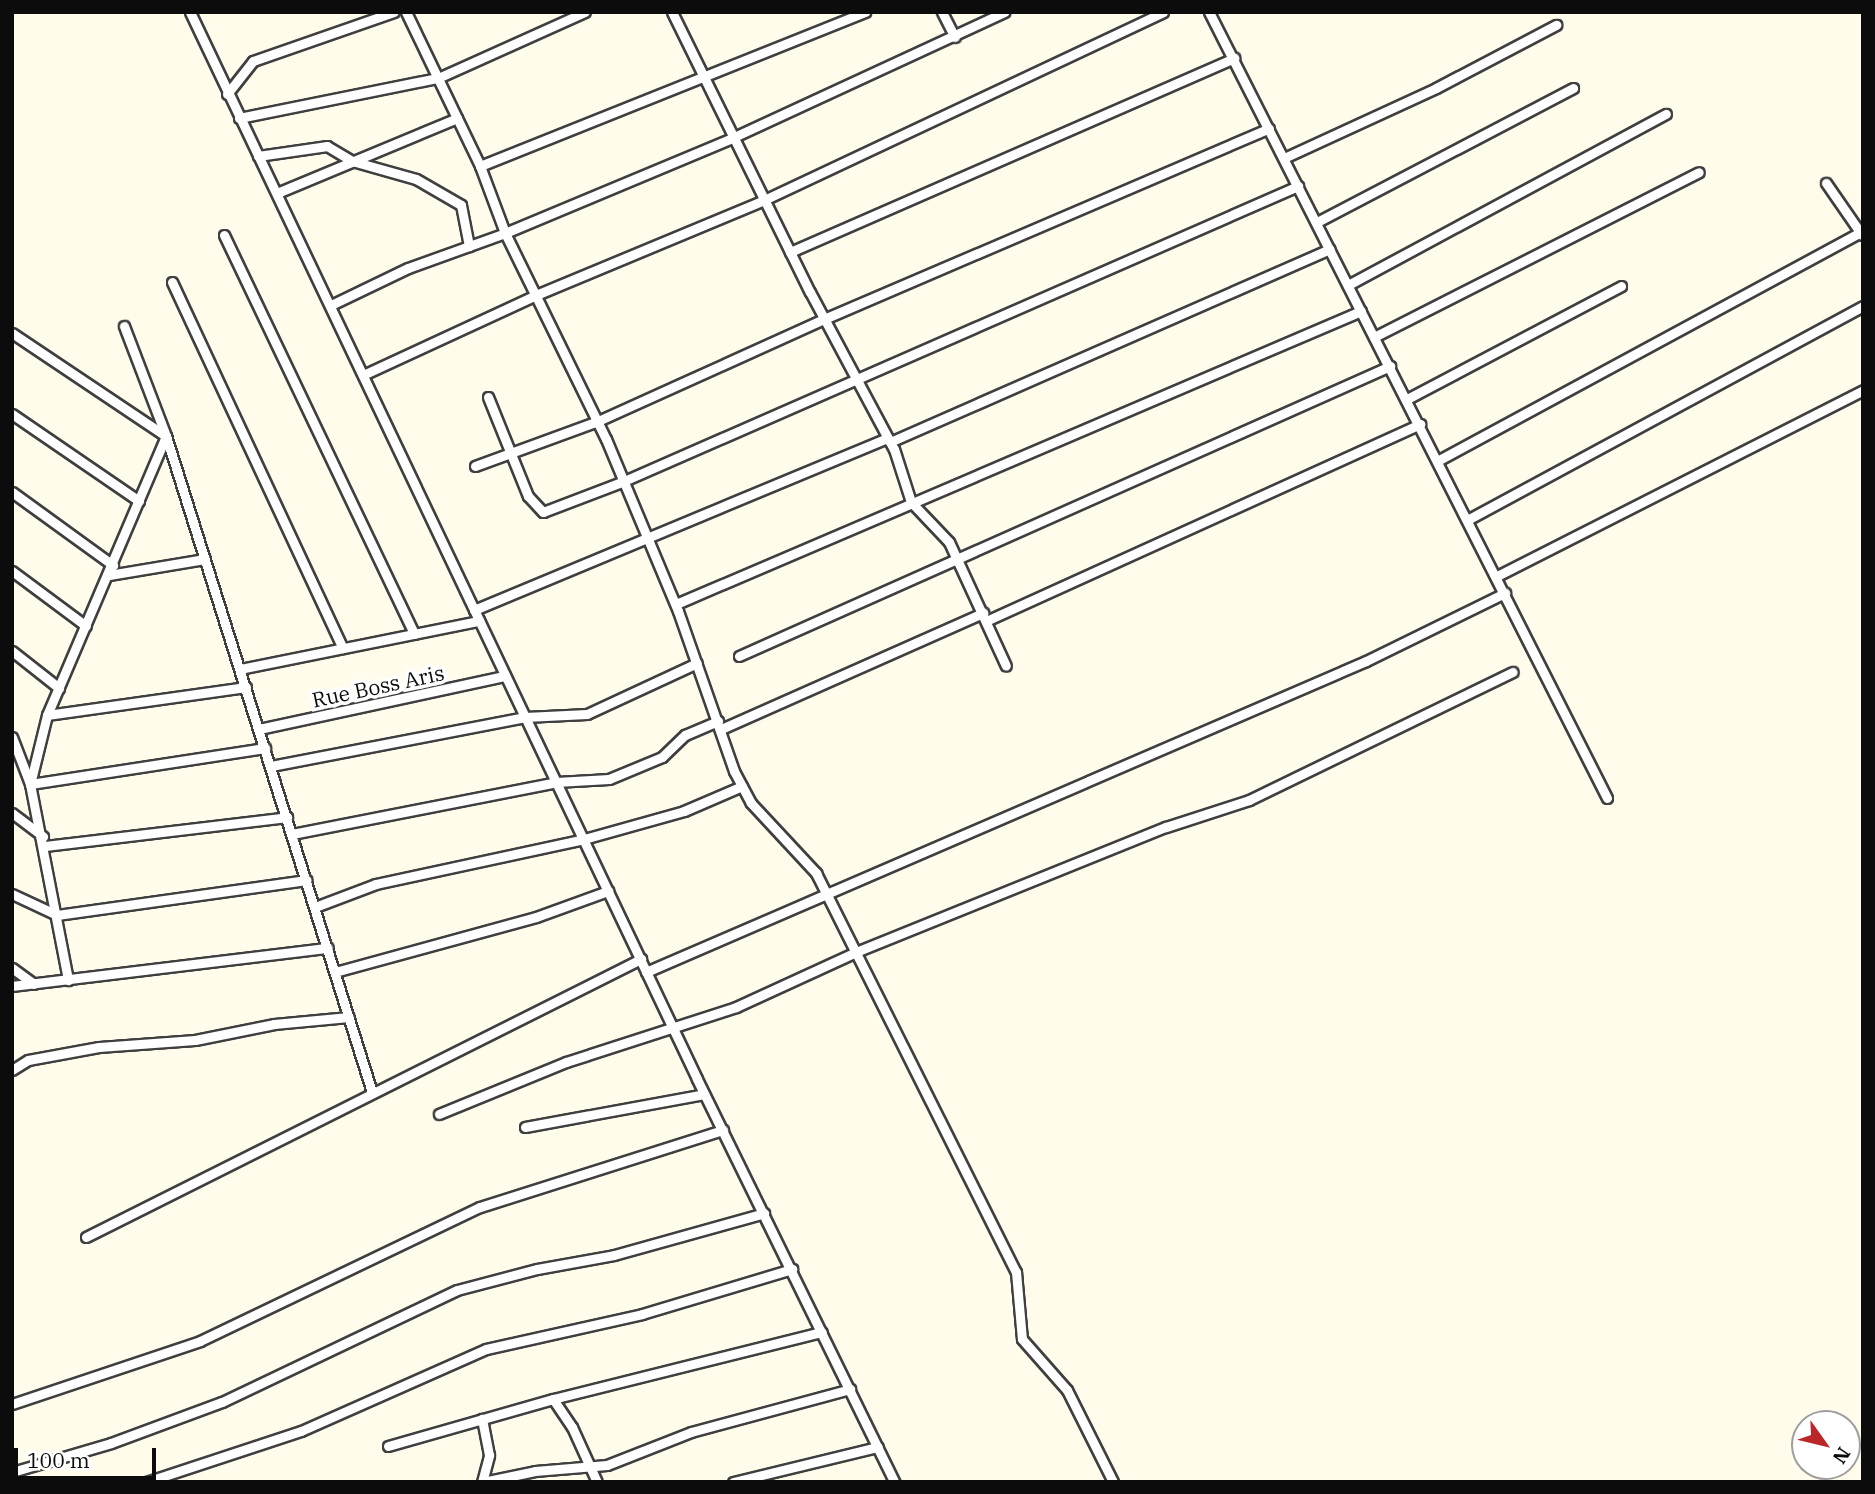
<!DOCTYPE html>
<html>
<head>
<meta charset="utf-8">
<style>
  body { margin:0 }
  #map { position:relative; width:1875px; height:1494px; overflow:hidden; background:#fffceb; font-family:"IBM Plex Serif",serif }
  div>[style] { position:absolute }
  .roads { filter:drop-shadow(2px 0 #3f3f3f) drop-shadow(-2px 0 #3f3f3f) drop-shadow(0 2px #3f3f3f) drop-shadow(0 -2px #3f3f3f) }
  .minor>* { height:9px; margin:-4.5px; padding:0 4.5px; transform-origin:4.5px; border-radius:4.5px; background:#fff }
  span { translate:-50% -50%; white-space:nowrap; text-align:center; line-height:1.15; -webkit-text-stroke:7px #fff; paint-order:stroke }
  .street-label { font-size:21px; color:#0c0c0c }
  .frame { position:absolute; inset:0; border:14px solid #0c0c0c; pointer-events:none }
  .north { position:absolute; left:1791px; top:1410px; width:70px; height:70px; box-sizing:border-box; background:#fff; border:2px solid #9e9e9e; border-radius:50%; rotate:124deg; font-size:19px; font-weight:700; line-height:28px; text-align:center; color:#0c0c0c }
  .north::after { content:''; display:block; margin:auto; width:24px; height:32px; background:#bb2628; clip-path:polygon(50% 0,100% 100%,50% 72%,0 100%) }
  .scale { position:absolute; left:14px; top:1448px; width:142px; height:32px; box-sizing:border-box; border:4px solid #0c0c0c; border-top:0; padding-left:9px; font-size:21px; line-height:24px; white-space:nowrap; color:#0c0c0c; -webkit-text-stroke:5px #fff; paint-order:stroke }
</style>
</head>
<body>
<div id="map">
  <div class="roads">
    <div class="minor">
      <div style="left:190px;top:12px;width:1181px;rotate:64.58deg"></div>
      <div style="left:697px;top:1079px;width:449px;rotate:63.9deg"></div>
      <div style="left:406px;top:12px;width:171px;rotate:64.3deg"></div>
      <div style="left:480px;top:166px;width:72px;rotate:69.5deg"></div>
      <div style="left:505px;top:233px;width:229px;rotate:63.9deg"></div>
      <div style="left:606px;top:439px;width:186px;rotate:67.3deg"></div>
      <div style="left:678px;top:611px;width:170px;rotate:70.7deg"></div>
      <div style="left:734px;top:771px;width:36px;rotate:62deg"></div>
      <div style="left:751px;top:803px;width:96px;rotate:47.1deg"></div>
      <div style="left:816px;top:873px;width:446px;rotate:63.4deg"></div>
      <div style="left:1016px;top:1272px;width:67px;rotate:84.9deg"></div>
      <div style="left:1022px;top:1339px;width:68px;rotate:48.6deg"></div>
      <div style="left:1067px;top:1390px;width:103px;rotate:63.4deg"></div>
      <div style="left:672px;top:12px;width:312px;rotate:63.8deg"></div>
      <div style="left:810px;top:292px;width:178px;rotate:61.9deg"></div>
      <div style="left:894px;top:449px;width:56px;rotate:72.2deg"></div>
      <div style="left:911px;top:502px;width:55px;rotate:46.5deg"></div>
      <div style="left:949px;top:542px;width:136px;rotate:65.3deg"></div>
      <div style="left:942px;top:12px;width:28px;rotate:63deg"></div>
      <div style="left:1209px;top:12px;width:881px;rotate:63.14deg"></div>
      <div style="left:227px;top:94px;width:42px;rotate:-51.8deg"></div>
      <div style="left:253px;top:61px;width:149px;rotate:-19.2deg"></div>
      <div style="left:239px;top:118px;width:203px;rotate:-11.4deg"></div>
      <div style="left:438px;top:78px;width:161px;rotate:-24.2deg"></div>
      <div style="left:258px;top:156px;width:70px;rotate:-8.2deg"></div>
      <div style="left:327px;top:146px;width:29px;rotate:31deg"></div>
      <div style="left:352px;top:161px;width:66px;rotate:15.7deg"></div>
      <div style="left:416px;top:179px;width:52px;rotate:30deg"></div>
      <div style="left:461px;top:205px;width:42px;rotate:79deg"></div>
      <div style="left:1284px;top:158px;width:167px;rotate:-24.7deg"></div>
      <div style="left:1436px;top:88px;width:136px;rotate:-27.7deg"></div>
      <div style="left:480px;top:166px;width:415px;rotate:-21.8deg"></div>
      <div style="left:1826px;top:183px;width:63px;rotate:55.3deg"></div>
      <div style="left:277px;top:193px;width:195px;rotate:-22.6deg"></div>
      <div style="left:1317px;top:222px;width:289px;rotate:-27.6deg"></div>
      <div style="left:224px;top:235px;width:442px;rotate:64.5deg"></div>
      <div style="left:790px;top:252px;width:485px;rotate:-23.6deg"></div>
      <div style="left:172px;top:282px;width:404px;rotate:65deg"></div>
      <div style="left:1348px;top:285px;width:361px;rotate:-28.3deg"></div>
      <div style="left:331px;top:305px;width:85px;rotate:-25.7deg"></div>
      <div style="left:408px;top:268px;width:103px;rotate:-19.8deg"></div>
      <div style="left:505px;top:233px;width:248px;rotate:-22.7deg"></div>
      <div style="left:734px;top:137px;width:298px;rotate:-24.8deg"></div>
      <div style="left:124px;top:326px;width:118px;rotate:69.1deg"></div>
      <div style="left:166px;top:436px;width:688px;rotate:72.57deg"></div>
      <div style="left:12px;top:333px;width:185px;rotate:33.8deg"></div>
      <div style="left:166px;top:436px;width:303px;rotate:113.1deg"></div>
      <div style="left:47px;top:715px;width:71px;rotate:103.8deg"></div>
      <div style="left:30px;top:784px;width:200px;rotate:79deg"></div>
      <div style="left:1374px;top:337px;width:364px;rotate:-26.9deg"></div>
      <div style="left:363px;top:375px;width:191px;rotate:-24.8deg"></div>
      <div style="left:536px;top:295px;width:247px;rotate:-22.6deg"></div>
      <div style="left:764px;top:200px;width:441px;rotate:-25.2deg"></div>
      <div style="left:488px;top:397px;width:107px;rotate:68deg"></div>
      <div style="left:528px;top:496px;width:22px;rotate:47deg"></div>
      <div style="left:543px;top:512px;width:87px;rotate:-20.9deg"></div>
      <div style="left:624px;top:481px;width:736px;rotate:-23.64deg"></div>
      <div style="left:1407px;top:399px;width:242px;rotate:-27.8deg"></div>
      <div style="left:12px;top:414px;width:154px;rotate:34.4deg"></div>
      <div style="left:890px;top:442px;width:480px;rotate:-23.7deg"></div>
      <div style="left:1439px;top:460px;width:479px;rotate:-28.4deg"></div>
      <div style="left:475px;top:466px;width:131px;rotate:-20.1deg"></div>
      <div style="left:598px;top:421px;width:248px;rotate:-24.3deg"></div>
      <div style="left:824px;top:319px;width:484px;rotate:-23.2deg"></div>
      <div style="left:12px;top:492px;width:125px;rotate:35.9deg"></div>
      <div style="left:1469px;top:519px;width:448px;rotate:-28.4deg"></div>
      <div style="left:12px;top:571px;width:92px;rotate:36.6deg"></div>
      <div style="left:109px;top:575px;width:97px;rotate:-9.5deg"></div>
      <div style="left:1497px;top:576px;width:411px;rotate:-26.9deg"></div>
      <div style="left:676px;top:604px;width:745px;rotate:-23.16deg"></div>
      <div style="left:474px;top:610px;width:448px;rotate:-22.6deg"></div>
      <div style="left:986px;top:621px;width:477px;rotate:-24.4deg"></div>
      <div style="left:12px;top:651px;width:60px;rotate:38.2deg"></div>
      <div style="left:739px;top:656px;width:713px;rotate:-24.01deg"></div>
      <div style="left:240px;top:669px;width:244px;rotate:-11.4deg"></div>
      <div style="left:47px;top:715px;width:201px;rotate:-8deg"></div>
      <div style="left:259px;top:729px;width:252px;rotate:-12.2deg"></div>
      <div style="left:721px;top:729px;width:287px;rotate:-23.9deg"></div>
      <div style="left:12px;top:737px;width:50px;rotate:69deg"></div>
      <div style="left:30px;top:784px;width:238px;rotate:-8.7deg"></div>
      <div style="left:271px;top:766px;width:259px;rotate:-10.9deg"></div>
      <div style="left:525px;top:717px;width:62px;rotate:-2.8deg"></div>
      <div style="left:587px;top:714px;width:121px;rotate:-24.9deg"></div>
      <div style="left:12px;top:813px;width:39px;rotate:37deg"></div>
      <div style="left:292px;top:834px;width:269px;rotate:-11.1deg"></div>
      <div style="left:556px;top:782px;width:53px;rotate:-3.2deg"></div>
      <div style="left:609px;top:779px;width:57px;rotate:-22.5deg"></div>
      <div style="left:662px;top:757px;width:32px;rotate:-44deg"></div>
      <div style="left:685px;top:735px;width:36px;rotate:-23deg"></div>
      <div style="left:45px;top:846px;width:244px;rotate:-6.8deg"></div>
      <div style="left:12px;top:894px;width:50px;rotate:25deg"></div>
      <div style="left:57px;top:915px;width:252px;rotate:-8deg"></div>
      <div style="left:315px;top:907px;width:65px;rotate:-20.7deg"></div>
      <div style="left:376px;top:884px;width:213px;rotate:-12.2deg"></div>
      <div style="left:584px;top:839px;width:104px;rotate:-15.6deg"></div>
      <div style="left:684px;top:811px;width:63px;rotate:-23.3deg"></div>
      <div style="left:12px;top:968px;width:27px;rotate:36deg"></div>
      <div style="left:335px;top:972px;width:208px;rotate:-15.3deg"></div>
      <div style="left:536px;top:917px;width:77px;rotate:-19.9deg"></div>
      <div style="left:646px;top:972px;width:784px;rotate:-23.36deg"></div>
      <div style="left:1366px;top:661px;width:155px;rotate:-26.1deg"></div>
      <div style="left:12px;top:986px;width:318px;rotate:-6.9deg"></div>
      <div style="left:12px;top:1070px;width:19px;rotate:-32deg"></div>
      <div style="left:28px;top:1060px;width:72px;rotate:-10.4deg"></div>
      <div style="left:99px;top:1047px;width:96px;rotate:-4.2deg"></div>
      <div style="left:195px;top:1040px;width:81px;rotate:-11.4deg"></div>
      <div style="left:274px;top:1024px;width:75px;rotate:-5.3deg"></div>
      <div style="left:439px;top:1114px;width:137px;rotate:-22.3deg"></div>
      <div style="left:566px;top:1062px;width:179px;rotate:-17.9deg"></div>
      <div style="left:736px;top:1007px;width:132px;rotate:-24.6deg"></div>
      <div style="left:856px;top:952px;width:334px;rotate:-22deg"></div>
      <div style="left:1166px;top:827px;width:87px;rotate:-18deg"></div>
      <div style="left:1249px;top:800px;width:293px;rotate:-25.9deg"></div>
      <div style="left:525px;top:1127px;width:182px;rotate:-10.4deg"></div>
      <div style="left:86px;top:1237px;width:621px;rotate:-26.61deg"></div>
      <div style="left:553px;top:1399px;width:34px;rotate:56deg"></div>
      <div style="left:572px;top:1427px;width:60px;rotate:65.6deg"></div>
      <div style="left:12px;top:1404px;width:198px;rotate:-18.5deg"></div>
      <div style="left:200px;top:1341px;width:310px;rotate:-25.6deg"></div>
      <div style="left:480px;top:1207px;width:255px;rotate:-17.6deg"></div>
      <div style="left:388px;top:1446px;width:172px;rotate:-15.9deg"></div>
      <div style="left:553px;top:1399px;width:277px;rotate:-14deg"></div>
      <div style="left:12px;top:1472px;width:103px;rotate:-16.3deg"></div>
      <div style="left:111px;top:1443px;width:118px;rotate:-20.3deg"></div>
      <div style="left:222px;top:1402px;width:260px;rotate:-25.5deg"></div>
      <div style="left:457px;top:1290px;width:83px;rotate:-14.7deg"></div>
      <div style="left:537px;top:1269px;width:78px;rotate:-10.3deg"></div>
      <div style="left:614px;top:1255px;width:156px;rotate:-15.6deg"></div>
      <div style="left:146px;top:1482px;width:163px;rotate:-18.2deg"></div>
      <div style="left:301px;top:1431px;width:202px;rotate:-23.9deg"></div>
      <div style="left:486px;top:1349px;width:160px;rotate:-12.6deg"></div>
      <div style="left:642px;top:1314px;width:157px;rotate:-16.7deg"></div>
      <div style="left:482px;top:1482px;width:28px;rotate:-75deg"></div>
      <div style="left:489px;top:1455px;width:37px;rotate:-101deg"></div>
      <div style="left:483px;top:1482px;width:53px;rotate:-11.9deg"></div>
      <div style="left:535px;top:1471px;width:72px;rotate:-4.8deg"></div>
      <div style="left:607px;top:1465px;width:90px;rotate:-21.4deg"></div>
      <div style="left:691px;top:1432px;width:165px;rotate:-15.1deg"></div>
      <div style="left:733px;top:1482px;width:149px;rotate:-13.6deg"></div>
    </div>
  </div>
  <div class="street-label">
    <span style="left:378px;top:686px;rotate:-12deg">Rue Boss Aris</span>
  </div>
  <div class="frame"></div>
  <div class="north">N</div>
  <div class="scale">100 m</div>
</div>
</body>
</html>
